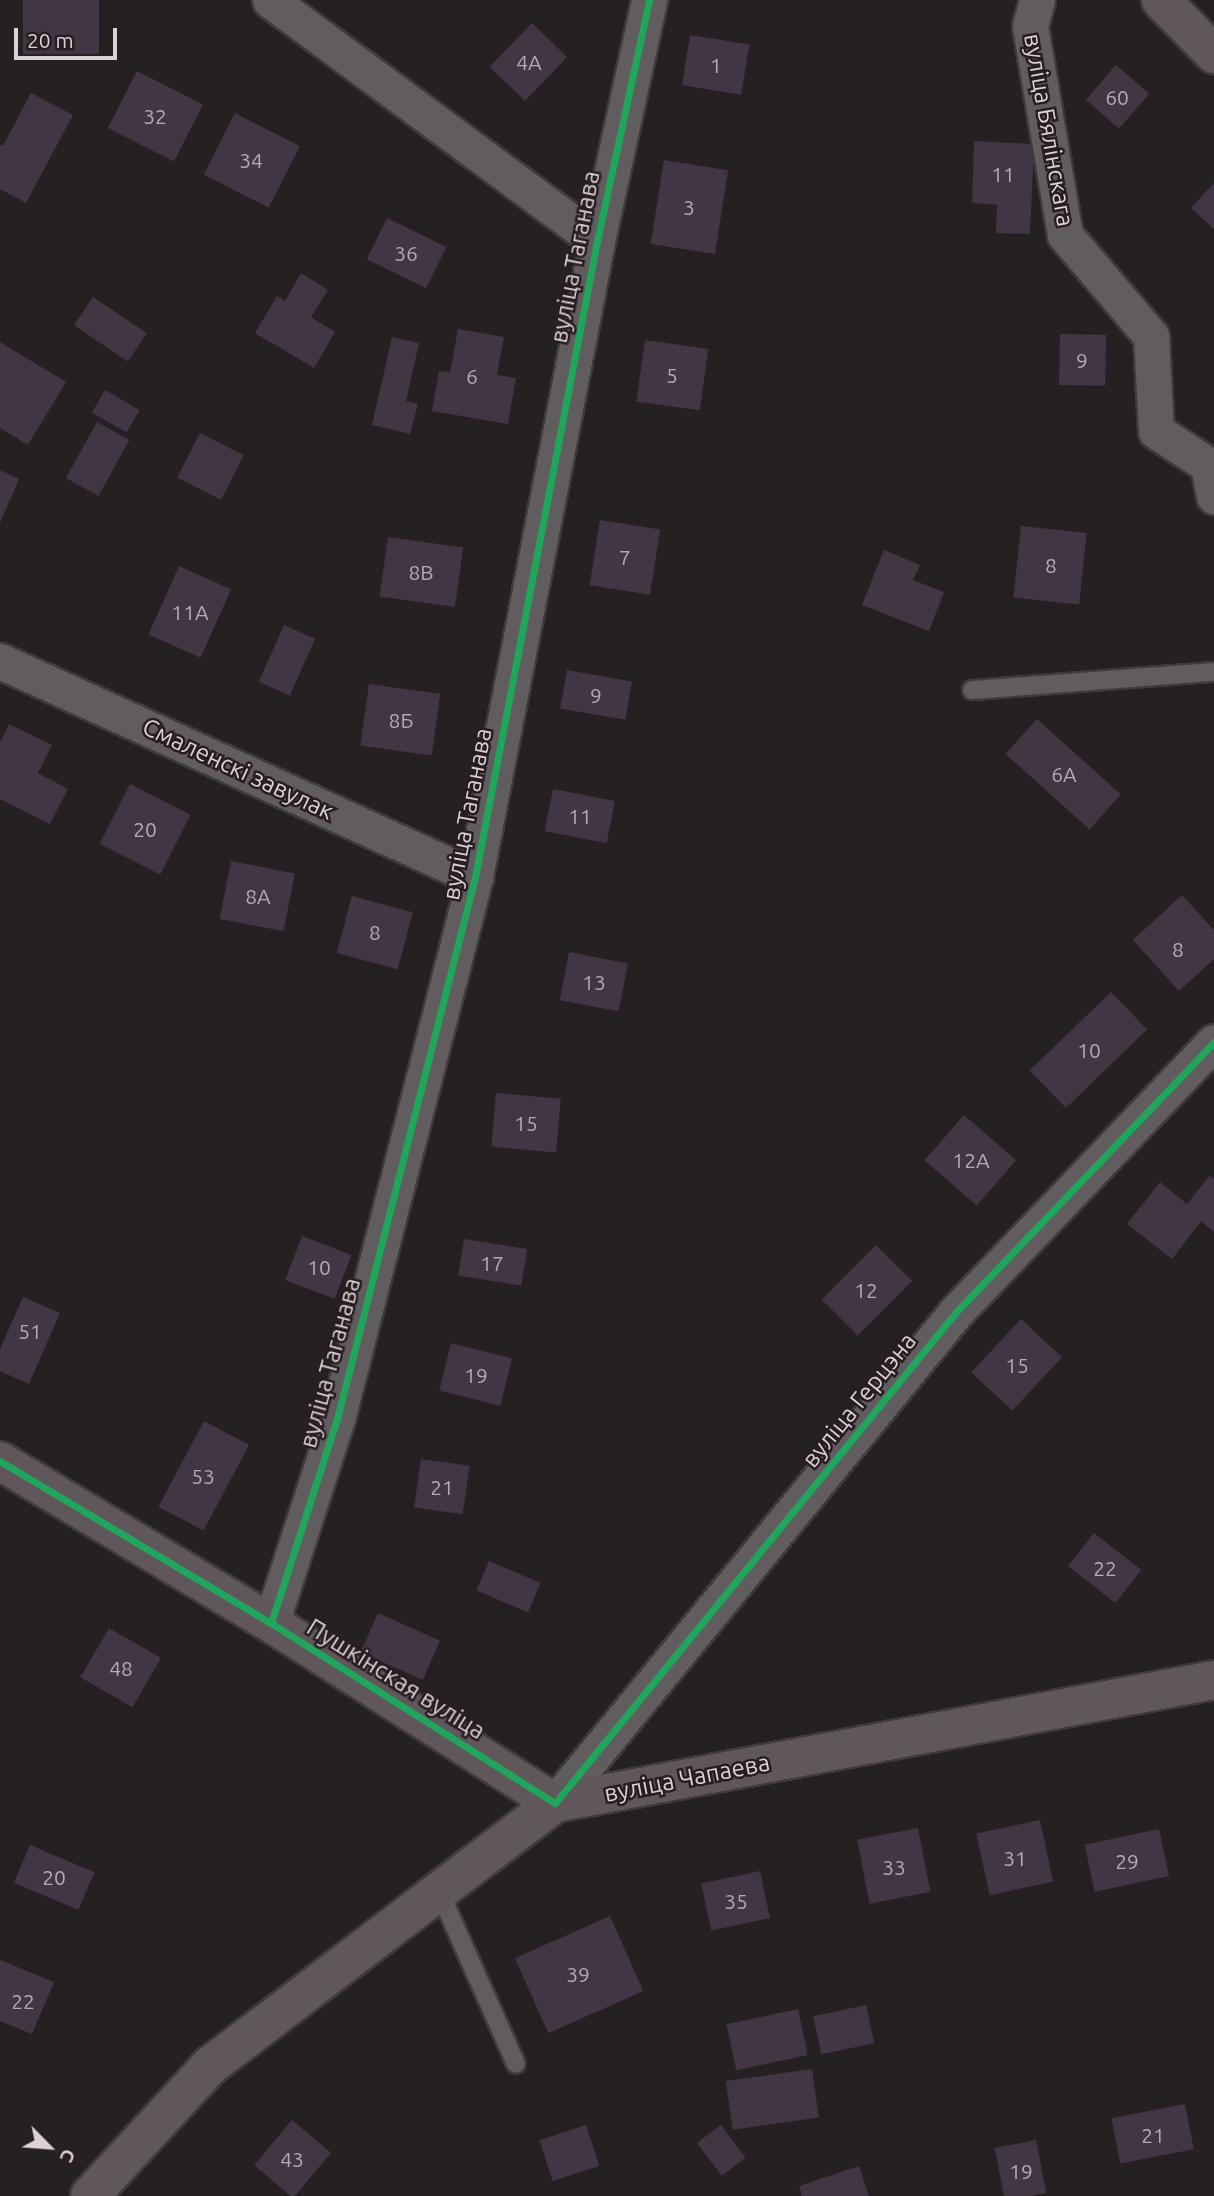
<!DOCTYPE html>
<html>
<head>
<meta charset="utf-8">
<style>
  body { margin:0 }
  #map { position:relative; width:1214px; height:2196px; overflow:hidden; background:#252022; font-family:Ubuntu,sans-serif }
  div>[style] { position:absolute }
  .building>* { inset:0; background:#433644; transform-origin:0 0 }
  .roads { filter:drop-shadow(2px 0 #3f3a3c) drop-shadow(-2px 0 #3f3a3c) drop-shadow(0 2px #3f3a3c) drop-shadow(0 -2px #3f3a3c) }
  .lane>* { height:18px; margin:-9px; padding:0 9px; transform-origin:9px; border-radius:9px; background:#615d5f }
  .street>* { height:35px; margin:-17.5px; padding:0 17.5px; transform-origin:17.5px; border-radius:17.5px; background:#615d5f }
  .secondary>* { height:38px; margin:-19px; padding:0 19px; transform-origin:19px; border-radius:19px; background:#5f5759 }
  .cycleway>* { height:7px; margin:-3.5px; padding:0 3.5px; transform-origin:3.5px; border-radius:3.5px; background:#20a55d }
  span { translate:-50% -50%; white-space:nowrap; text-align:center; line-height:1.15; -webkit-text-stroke:5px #281d22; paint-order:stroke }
  .number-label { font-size:21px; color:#b4abb1 }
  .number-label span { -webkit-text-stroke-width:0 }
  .street-label { font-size:24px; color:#dad2d5 }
  .north { position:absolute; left:14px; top:2112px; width:70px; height:70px; -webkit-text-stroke:5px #281d22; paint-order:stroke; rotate:115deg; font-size:19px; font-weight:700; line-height:28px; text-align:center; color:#dad2d5 }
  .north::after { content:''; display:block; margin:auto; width:24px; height:32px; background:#dad2d5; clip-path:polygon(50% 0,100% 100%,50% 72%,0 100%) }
  .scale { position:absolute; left:14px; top:28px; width:103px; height:32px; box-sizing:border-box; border:4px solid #dad2d5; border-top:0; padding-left:9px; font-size:21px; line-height:24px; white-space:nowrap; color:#dad2d5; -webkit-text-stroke:5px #281d22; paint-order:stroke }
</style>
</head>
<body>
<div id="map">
  <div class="building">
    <div style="left:23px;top:0;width:76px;height:54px"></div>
    <div style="left:532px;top:23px;width:49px;height:61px;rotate:44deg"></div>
    <div style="left:690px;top:35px;width:60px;height:51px;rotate:9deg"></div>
    <div style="left:1116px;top:65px;width:44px;height:46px;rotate:41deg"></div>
    <div style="left:137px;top:71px;width:74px;height:64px;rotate:27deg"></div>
    <div style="clip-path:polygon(31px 93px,73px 115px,26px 203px,0 189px,0 144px,3px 146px)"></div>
    <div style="left:235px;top:113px;width:73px;height:69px;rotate:27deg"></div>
    <div style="clip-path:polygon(974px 141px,1034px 144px,1030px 234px,996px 233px,997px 205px,972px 203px)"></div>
    <div style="left:664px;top:160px;width:65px;height:85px;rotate:9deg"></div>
    <div style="clip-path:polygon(1214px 183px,1214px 229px,1191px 208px)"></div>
    <div style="left:387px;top:218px;width:66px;height:46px;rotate:26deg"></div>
    <div style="clip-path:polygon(301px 273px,328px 290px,311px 317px,335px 332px,314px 368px,255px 333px,277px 296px,285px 301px)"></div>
    <div style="left:93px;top:297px;width:65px;height:34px;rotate:34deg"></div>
    <div style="clip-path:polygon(458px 329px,504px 337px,497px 375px,516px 378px,508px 424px,432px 411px,439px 371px,450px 372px)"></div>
    <div style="left:1060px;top:334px;width:46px;height:51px;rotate:1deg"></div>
    <div style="clip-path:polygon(392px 337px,419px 343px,406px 401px,418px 404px,410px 434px,372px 425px)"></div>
    <div style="left:645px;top:340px;width:64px;height:62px;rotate:8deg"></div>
    <div style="clip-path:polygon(0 342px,66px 382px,28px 445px,0 428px)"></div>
    <div style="left:105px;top:390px;width:40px;height:26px;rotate:30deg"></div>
    <div style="left:97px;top:422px;width:37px;height:64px;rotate:29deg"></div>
    <div style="left:200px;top:433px;width:49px;height:50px;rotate:27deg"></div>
    <div style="clip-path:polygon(0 470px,19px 479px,0 523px)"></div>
    <div style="left:600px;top:520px;width:61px;height:66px;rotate:9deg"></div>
    <div style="left:1021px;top:526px;width:66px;height:72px;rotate:6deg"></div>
    <div style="left:388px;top:537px;width:76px;height:60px;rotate:8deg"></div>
    <div style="clip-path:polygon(884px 550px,920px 565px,913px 580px,944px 592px,929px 631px,862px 605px)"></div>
    <div style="left:179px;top:566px;width:57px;height:75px;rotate:24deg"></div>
    <div style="left:284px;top:625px;width:34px;height:62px;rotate:24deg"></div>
    <div style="left:567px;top:670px;width:66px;height:39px;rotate:10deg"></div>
    <div style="left:369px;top:684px;width:72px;height:62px;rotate:8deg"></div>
    <div style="left:1037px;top:719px;width:113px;height:47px;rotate:42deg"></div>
    <div style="clip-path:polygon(9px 724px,52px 745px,38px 773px,68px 789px,50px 824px,0 799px,0 742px)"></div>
    <div style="left:130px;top:784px;width:68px;height:67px;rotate:27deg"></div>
    <div style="left:553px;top:789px;width:63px;height:43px;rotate:11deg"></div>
    <div style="left:231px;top:861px;width:65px;height:59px;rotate:11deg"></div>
    <div style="clip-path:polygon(1182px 895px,1214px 930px,1214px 959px,1179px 991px,1133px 940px)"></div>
    <div style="left:352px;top:896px;width:63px;height:59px;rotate:15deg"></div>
    <div style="left:569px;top:952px;width:60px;height:49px;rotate:11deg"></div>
    <div style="left:1111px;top:992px;width:52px;height:113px;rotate:46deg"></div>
    <div style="left:496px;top:1093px;width:65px;height:54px;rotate:5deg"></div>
    <div style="left:964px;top:1115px;width:69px;height:60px;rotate:41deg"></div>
    <div style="clip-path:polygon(1210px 1175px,1214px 1179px,1214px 1232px,1201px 1221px,1172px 1259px,1127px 1224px,1160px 1182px,1187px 1204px)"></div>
    <div style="left:302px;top:1236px;width:53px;height:47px;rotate:21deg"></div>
    <div style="left:464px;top:1239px;width:64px;height:37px;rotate:9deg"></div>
    <div style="left:876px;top:1245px;width:51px;height:77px;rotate:45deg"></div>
    <div style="clip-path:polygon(23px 1297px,60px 1313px,29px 1384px,0 1371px,0 1349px)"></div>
    <div style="left:1021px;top:1319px;width:56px;height:73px;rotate:43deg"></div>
    <div style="left:451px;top:1343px;width:63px;height:49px;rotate:14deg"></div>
    <div style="left:204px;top:1421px;width:51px;height:97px;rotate:28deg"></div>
    <div style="left:421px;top:1459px;width:49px;height:49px;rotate:8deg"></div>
    <div style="left:1094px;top:1533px;width:60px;height:42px;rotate:38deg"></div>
    <div style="left:489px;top:1561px;width:56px;height:32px;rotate:23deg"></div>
    <div style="left:378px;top:1613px;width:68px;height:43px;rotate:24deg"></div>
    <div style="left:109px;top:1628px;width:60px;height:57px;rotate:30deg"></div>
    <div style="left:1040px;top:1820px;width:63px;height:65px;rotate:78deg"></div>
    <div style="left:918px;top:1828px;width:65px;height:62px;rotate:79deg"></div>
    <div style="left:1159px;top:1829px;width:48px;height:76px;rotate:78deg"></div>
    <div style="left:30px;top:1845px;width:70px;height:41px;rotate:23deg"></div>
    <div style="left:760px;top:1871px;width:48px;height:60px;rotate:78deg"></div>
    <div style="left:610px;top:1916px;width:82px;height:104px;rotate:66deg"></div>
    <div style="clip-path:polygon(0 1960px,54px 1982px,32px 2034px,0 2021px)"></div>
    <div style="left:866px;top:2005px;width:39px;height:54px;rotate:78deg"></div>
    <div style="left:798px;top:2009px;width:47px;height:73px;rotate:78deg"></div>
    <div style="left:812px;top:2069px;width:49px;height:87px;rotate:82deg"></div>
    <div style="left:1185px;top:2104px;width:46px;height:75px;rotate:79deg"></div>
    <div style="left:292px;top:2120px;width:51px;height:59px;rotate:40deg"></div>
    <div style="left:586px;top:2125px;width:43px;height:49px;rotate:72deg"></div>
    <div style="left:721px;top:2125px;width:41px;height:30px;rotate:53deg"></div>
    <div style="left:1036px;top:2140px;width:54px;height:42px;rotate:79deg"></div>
    <div style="clip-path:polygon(859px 2166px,869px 2196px,802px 2196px,799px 2186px)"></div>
  </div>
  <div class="roads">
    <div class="lane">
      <div style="left:972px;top:690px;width:243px;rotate:-4.3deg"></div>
      <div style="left:439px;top:1891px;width:189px;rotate:66deg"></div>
    </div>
    <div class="street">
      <div style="left:270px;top:0;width:406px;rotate:36.4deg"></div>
      <div style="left:1037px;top:0;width:27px;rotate:105deg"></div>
      <div style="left:1030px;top:26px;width:212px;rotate:80.5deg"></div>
      <div style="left:1065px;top:235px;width:133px;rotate:49.6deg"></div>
      <div style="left:1151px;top:336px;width:95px;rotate:87deg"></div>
      <div style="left:1156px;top:431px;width:62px;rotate:33.2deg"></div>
      <div style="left:1208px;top:465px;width:32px;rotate:79deg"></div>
      <div style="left:0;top:661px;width:522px;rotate:24.45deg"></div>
      <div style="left:271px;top:1623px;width:214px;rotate:-72.1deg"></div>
      <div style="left:337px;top:1419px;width:559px;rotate:-75.72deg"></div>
      <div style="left:475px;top:877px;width:648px;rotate:-79.14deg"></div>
      <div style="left:597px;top:241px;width:247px;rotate:-77.8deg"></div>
      <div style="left:555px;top:1803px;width:634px;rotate:-50.76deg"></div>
      <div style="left:956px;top:1312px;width:373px;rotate:-46.3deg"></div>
    </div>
    <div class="secondary">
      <div style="left:1161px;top:0;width:76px;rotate:45.5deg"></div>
      <div style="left:0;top:1461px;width:316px;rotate:30.9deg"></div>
      <div style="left:271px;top:1623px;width:336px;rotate:32.4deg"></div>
      <div style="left:90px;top:2196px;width:178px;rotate:-47.3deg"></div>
      <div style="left:211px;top:2065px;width:432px;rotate:-37.3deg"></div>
      <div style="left:555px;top:1803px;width:670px;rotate:-10.57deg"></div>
    </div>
  </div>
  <div class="cycleway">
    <div style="left:0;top:1461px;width:316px;rotate:30.9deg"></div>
    <div style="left:271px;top:1623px;width:336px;rotate:32.4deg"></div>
    <div style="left:555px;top:1803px;width:634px;rotate:-50.76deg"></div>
    <div style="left:956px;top:1312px;width:373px;rotate:-46.3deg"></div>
    <div style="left:271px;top:1623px;width:214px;rotate:-72.1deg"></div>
    <div style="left:337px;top:1419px;width:559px;rotate:-75.72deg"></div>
    <div style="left:475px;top:877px;width:648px;rotate:-79.14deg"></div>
    <div style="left:597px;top:241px;width:247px;rotate:-77.8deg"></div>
  </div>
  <div class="number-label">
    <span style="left:529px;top:62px">4А</span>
    <span style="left:716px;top:65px">1</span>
    <span style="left:1117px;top:97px">60</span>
    <span style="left:155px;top:116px">32</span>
    <span style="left:251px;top:160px">34</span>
    <span style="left:1003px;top:174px">11</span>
    <span style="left:689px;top:207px">3</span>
    <span style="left:406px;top:253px">36</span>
    <span style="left:1082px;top:360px">9</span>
    <span style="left:672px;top:375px">5</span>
    <span style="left:472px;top:376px">6</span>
    <span style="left:625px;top:557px">7</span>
    <span style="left:1051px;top:565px">8</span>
    <span style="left:421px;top:572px">8В</span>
    <span style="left:190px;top:612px">11А</span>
    <span style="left:596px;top:695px">9</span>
    <span style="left:401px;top:720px">8Б</span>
    <span style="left:1064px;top:774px">6А</span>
    <span style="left:580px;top:816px">11</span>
    <span style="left:145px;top:829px">20</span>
    <span style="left:258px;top:896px">8А</span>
    <span style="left:375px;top:932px">8</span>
    <span style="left:1178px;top:949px">8</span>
    <span style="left:594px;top:982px">13</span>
    <span style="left:1089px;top:1050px">10</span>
    <span style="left:526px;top:1123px">15</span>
    <span style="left:971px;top:1160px">12А</span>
    <span style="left:492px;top:1263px">17</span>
    <span style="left:319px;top:1267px">10</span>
    <span style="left:866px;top:1290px">12</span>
    <span style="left:30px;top:1331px">51</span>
    <span style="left:1017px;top:1365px">15</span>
    <span style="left:476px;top:1375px">19</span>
    <span style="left:203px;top:1476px">53</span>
    <span style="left:442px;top:1487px">21</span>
    <span style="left:1105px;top:1568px">22</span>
    <span style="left:121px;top:1668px">48</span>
    <span style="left:1015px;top:1858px">31</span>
    <span style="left:1127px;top:1861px">29</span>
    <span style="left:894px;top:1867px">33</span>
    <span style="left:54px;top:1877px">20</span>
    <span style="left:736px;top:1901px">35</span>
    <span style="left:578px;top:1974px">39</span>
    <span style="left:23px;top:2001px">22</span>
    <span style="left:1153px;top:2135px">21</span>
    <span style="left:292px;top:2159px">43</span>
    <span style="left:1021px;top:2171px">19</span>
  </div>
  <div class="street-label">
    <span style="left:1049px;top:130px;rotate:80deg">вуліца Бялінскага</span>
    <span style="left:575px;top:257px;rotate:-79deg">вуліца Таганава</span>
    <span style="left:238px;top:769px;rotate:25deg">Смаленскі завулак</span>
    <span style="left:467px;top:814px;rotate:-79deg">вуліца Таганава</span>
    <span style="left:330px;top:1363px;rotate:-75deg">вуліца Таганава</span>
    <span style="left:859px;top:1400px;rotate:-51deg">вуліца Герцэна</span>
    <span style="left:396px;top:1679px;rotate:32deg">Пушкінская вуліца</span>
    <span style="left:687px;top:1778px;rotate:-11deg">вуліца Чапаева</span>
  </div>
  <div class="north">С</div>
  <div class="scale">20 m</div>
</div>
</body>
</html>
